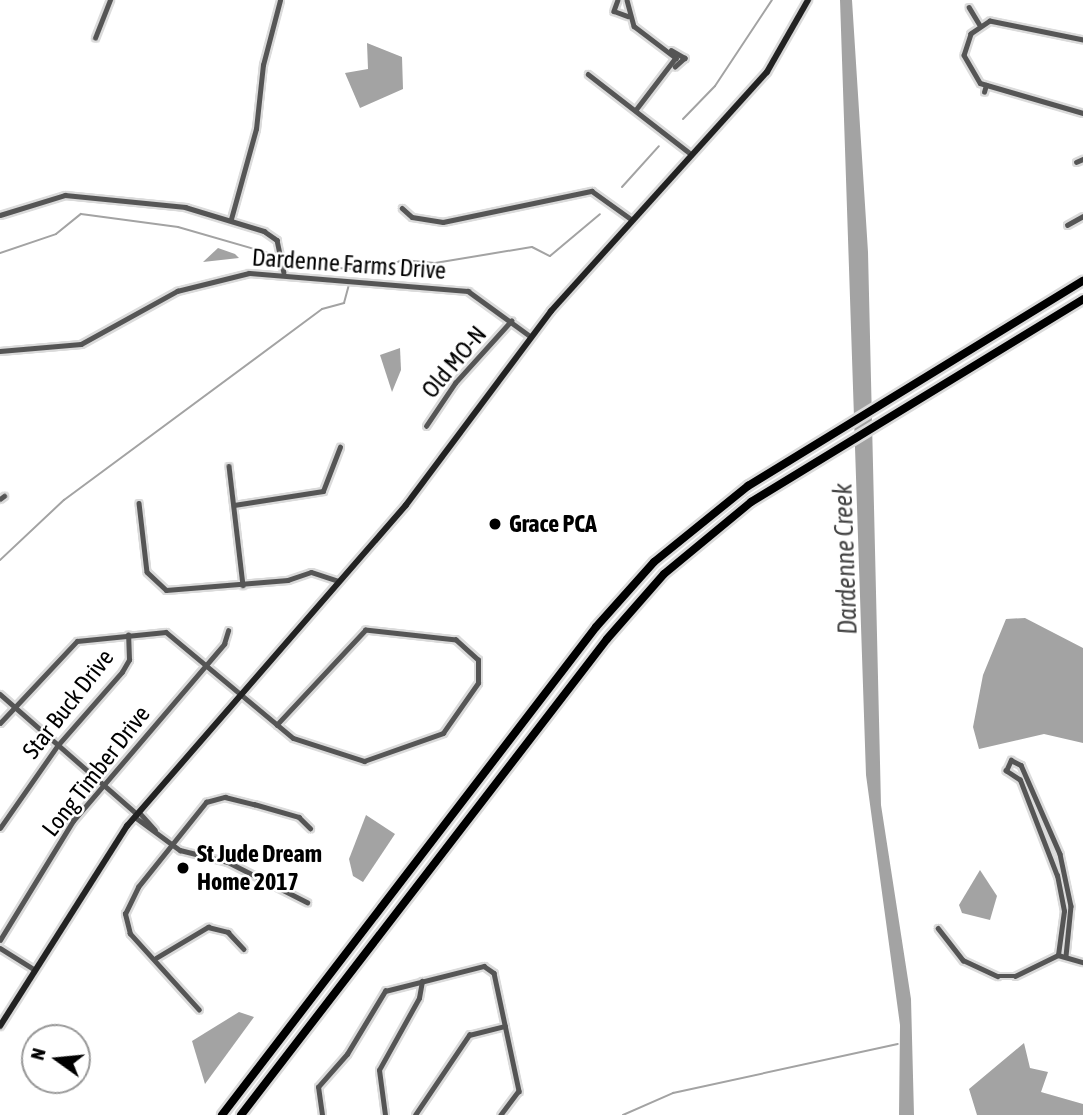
<!DOCTYPE html>
<html>
<head>
<meta charset="utf-8">
<style>
  body { margin:0 }
  #map { position:relative; width:1083px; height:1115px; overflow:hidden; background:#fff; font-family:"Asap Condensed",sans-serif }
  div>[style] { position:absolute }
  .water>* { inset:0; background:#a3a3a3 }
  .stream>* { height:2px; margin:-1px; padding:0 1px; transform-origin:1px; border-radius:1px; background:#a3a3a3 }
  .roads { filter:drop-shadow(2px 0 #dbdbdb) drop-shadow(-2px 0 #dbdbdb) drop-shadow(0 2px #dbdbdb) drop-shadow(0 -2px #dbdbdb) }
  .minor>* { height:4.5px; margin:-2.25px; padding:0 2.25px; transform-origin:2.25px; border-radius:2.25px; background:#555 }
  .secondary>* { height:6px; margin:-3px; padding:0 3px; transform-origin:3px; border-radius:3px; background:#222 }
  .motorway>* { height:8px; margin:-4px; padding:0 4px; transform-origin:4px; border-radius:4px; background:#000 }
  .dots>* { width:19px; height:19px; translate:-50% -50%; box-sizing:border-box; border:4px solid #fff; border-radius:50% }
  span { translate:-50% -50%; white-space:nowrap; text-align:center; line-height:1.15; -webkit-text-stroke:5px #fff; paint-order:stroke }
  .street-label { font-size:24px; color:#000 }
  .poi-label { font-size:24px; color:#000; font-weight:700 }
  .left { translate:0 -50%; text-align:left }
  .water-label { font-size:26px; color:#444; font-style:italic }
  .north { position:absolute; left:21px; top:1024px; width:70px; height:70px; box-sizing:border-box; background:#fff; border:2px solid #999; border-radius:50%; rotate:285deg; font-size:19px; font-weight:700; line-height:28px; text-align:center; color:#000 }
  .north::after { content:''; display:block; margin:auto; width:24px; height:32px; background:#000; clip-path:polygon(50% 0,100% 100%,50% 72%,0 100%) }
</style>
</head>
<body>
<div id="map">
  <div class="water">
    <div style="clip-path:polygon(840px 0,852px 0,868px 252px,881px 805px,911px 999px,914px 1115px,899px 1115px,900px 1025px,866px 775px)"></div>
    <div style="clip-path:polygon(367px 43px,402px 57px,403px 89px,360px 108px,345px 73px,368px 69px)"></div>
    <div style="clip-path:polygon(218px 248px,235px 254px,239px 258px,203px 262px)"></div>
    <div style="clip-path:polygon(400px 348px,401px 370px,392px 392px,380px 355px)"></div>
    <div style="clip-path:polygon(1025px 618px,1083px 648px,1083px 743px,1044px 734px,979px 749px,973px 727px,983px 675px,1006px 619px)"></div>
    <div style="clip-path:polygon(366px 815px,395px 834px,363px 882px,353px 876px,349px 859px)"></div>
    <div style="clip-path:polygon(980px 870px,997px 896px,990px 920px,962px 913px,959px 905px)"></div>
    <div style="clip-path:polygon(239px 1012px,254px 1017px,205px 1084px,192px 1041px)"></div>
    <div style="clip-path:polygon(1024px 1043px,1030px 1068px,1048px 1072px,1041px 1092px,1083px 1104px,1083px 1115px,977px 1115px,969px 1089px)"></div>
  </div>
  <div class="stream">
    <div style="left:683px;top:119px;width:46px;rotate:-45.9deg"></div>
    <div style="left:715px;top:86px;width:103px;rotate:-56.5deg"></div>
    <div style="left:622px;top:187px;width:55px;rotate:-47.9deg"></div>
    <div style="left:0;top:253px;width:59px;rotate:-18.7deg"></div>
    <div style="left:56px;top:234px;width:32px;rotate:-39deg"></div>
    <div style="left:81px;top:214px;width:98px;rotate:7.6deg"></div>
    <div style="left:178px;top:227px;width:101px;rotate:16.1deg"></div>
    <div style="left:291px;top:258px;width:20px;rotate:24deg"></div>
    <div style="left:309px;top:266px;width:71px;rotate:4deg"></div>
    <div style="left:380px;top:271px;width:25px;rotate:-27deg"></div>
    <div style="left:402px;top:260px;width:33px;rotate:5deg"></div>
    <div style="left:435px;top:263px;width:98px;rotate:-9.4deg"></div>
    <div style="left:532px;top:247px;width:20px;rotate:27deg"></div>
    <div style="left:550px;top:256px;width:65px;rotate:-40deg"></div>
    <div style="left:0;top:560px;width:88px;rotate:-43.2deg"></div>
    <div style="left:64px;top:500px;width:321px;rotate:-36.5deg"></div>
    <div style="left:322px;top:309px;width:23px;rotate:-15deg"></div>
    <div style="left:344px;top:303px;width:20px;rotate:-75deg"></div>
    <div style="left:623px;top:1115px;width:55px;rotate:-23.7deg"></div>
    <div style="left:673px;top:1093px;width:230px;rotate:-12.3deg"></div>
  </div>
  <div class="roads">
    <div class="minor">
      <div style="left:618px;top:0;width:12px;rotate:110deg"></div>
      <div style="left:614px;top:11px;width:15px;rotate:20deg"></div>
      <div style="left:627px;top:0;width:27px;rotate:75deg"></div>
      <div style="left:634px;top:26px;width:53px;rotate:37.3deg"></div>
      <div style="left:676px;top:58px;width:64px;rotate:127.4deg"></div>
      <div style="left:969px;top:7px;width:21px;rotate:59deg"></div>
      <div style="left:95px;top:38px;width:41px;rotate:-68.5deg"></div>
      <div style="left:1083px;top:40px;width:95px;rotate:-168.5deg"></div>
      <div style="left:990px;top:21px;width:23px;rotate:146deg"></div>
      <div style="left:971px;top:34px;width:22px;rotate:108deg"></div>
      <div style="left:964px;top:55px;width:32px;rotate:60deg"></div>
      <div style="left:980px;top:83px;width:107px;rotate:16.2deg"></div>
      <div style="left:671px;top:50px;width:16px;rotate:30deg"></div>
      <div style="left:685px;top:58px;width:13px;rotate:138deg"></div>
      <div style="left:588px;top:74px;width:130px;rotate:37.8deg"></div>
      <div style="left:984px;top:92px;width:7px;rotate:-74deg"></div>
      <div style="left:1076px;top:162px;width:8px;rotate:-23deg"></div>
      <div style="left:402px;top:208px;width:13px;rotate:42deg"></div>
      <div style="left:412px;top:217px;width:31px;rotate:9deg"></div>
      <div style="left:443px;top:222px;width:152px;rotate:-11.8deg"></div>
      <div style="left:592px;top:191px;width:48px;rotate:35.7deg"></div>
      <div style="left:0;top:215px;width:68px;rotate:-17.1deg"></div>
      <div style="left:65px;top:195px;width:121px;rotate:5.7deg"></div>
      <div style="left:185px;top:207px;width:83px;rotate:16.9deg"></div>
      <div style="left:264px;top:231px;width:16px;rotate:35deg"></div>
      <div style="left:277px;top:240px;width:33px;rotate:78deg"></div>
      <div style="left:231px;top:219px;width:93px;rotate:-74.5deg"></div>
      <div style="left:256px;top:129px;width:64px;rotate:-83.8deg"></div>
      <div style="left:263px;top:65px;width:67px;rotate:-75.3deg"></div>
      <div style="left:1067px;top:225px;width:18px;rotate:-29deg"></div>
      <div style="left:0;top:351px;width:81px;rotate:-4.9deg"></div>
      <div style="left:81px;top:344px;width:110px;rotate:-28.9deg"></div>
      <div style="left:177px;top:291px;width:74px;rotate:-14deg"></div>
      <div style="left:249px;top:273px;width:220px;rotate:4.7deg"></div>
      <div style="left:468px;top:291px;width:77px;rotate:36deg"></div>
      <div style="left:426px;top:426px;width:52px;rotate:-56deg"></div>
      <div style="left:455px;top:383px;width:84px;rotate:-47.9deg"></div>
      <div style="left:229px;top:466px;width:120px;rotate:83.3deg"></div>
      <div style="left:0;top:499px;width:5px;rotate:-37deg"></div>
      <div style="left:139px;top:503px;width:69px;rotate:83.4deg"></div>
      <div style="left:147px;top:572px;width:26px;rotate:43deg"></div>
      <div style="left:166px;top:590px;width:122px;rotate:-4.7deg"></div>
      <div style="left:288px;top:580px;width:24px;rotate:-19deg"></div>
      <div style="left:311px;top:572px;width:29px;rotate:18deg"></div>
      <div style="left:234px;top:505px;width:90px;rotate:-8.9deg"></div>
      <div style="left:323px;top:491px;width:47px;rotate:-68.9deg"></div>
      <div style="left:0;top:694px;width:182px;rotate:41.2deg"></div>
      <div style="left:0;top:723px;width:112px;rotate:-46.8deg"></div>
      <div style="left:77px;top:641px;width:89px;rotate:-5.8deg"></div>
      <div style="left:166px;top:632px;width:165px;rotate:39.8deg"></div>
      <div style="left:293px;top:738px;width:75px;rotate:17.9deg"></div>
      <div style="left:364px;top:761px;width:84px;rotate:-19.5deg"></div>
      <div style="left:443px;top:733px;width:61px;rotate:-55deg"></div>
      <div style="left:478px;top:683px;width:23px;rotate:-90deg"></div>
      <div style="left:478px;top:660px;width:30px;rotate:-138deg"></div>
      <div style="left:456px;top:640px;width:91px;rotate:-173.7deg"></div>
      <div style="left:366px;top:630px;width:130px;rotate:133.1deg"></div>
      <div style="left:139px;top:812px;width:24px;rotate:48deg"></div>
      <div style="left:135px;top:817px;width:56px;rotate:36.3deg"></div>
      <div style="left:180px;top:850px;width:49px;rotate:14deg"></div>
      <div style="left:228px;top:862px;width:89px;rotate:26.9deg"></div>
      <div style="left:0;top:828px;width:101px;rotate:-55.1deg"></div>
      <div style="left:58px;top:745px;width:97px;rotate:-48.8deg"></div>
      <div style="left:122px;top:672px;width:14px;rotate:-60deg"></div>
      <div style="left:129px;top:660px;width:25px;rotate:-92deg"></div>
      <div style="left:938px;top:928px;width:41px;rotate:52deg"></div>
      <div style="left:963px;top:960px;width:38px;rotate:25deg"></div>
      <div style="left:997px;top:976px;width:18px"></div>
      <div style="left:1015px;top:976px;width:48px;rotate:-26deg"></div>
      <div style="left:1058px;top:955px;width:26px;rotate:16deg"></div>
      <div style="left:0;top:940px;width:140px;rotate:-58.5deg"></div>
      <div style="left:73px;top:821px;width:233px;rotate:-49.5deg"></div>
      <div style="left:224px;top:644px;width:14px;rotate:-73deg"></div>
      <div style="left:0;top:948px;width:40px;rotate:32deg"></div>
      <div style="left:1058px;top:955px;width:44px;rotate:-82.2deg"></div>
      <div style="left:1064px;top:911px;width:36px;rotate:-101deg"></div>
      <div style="left:1057px;top:876px;width:103px;rotate:-111.1deg"></div>
      <div style="left:1020px;top:780px;width:17px;rotate:-147deg"></div>
      <div style="left:1006px;top:771px;width:12px;rotate:-66deg"></div>
      <div style="left:1011px;top:760px;width:11px;rotate:27deg"></div>
      <div style="left:1021px;top:765px;width:97px;rotate:66.3deg"></div>
      <div style="left:1060px;top:854px;width:53px;rotate:78.1deg"></div>
      <div style="left:1071px;top:906px;width:50px;rotate:95.7deg"></div>
      <div style="left:156px;top:958px;width:61px;rotate:-30.8deg"></div>
      <div style="left:208px;top:927px;width:21px;rotate:14deg"></div>
      <div style="left:228px;top:932px;width:23px;rotate:47deg"></div>
      <div style="left:199px;top:1010px;width:103px;rotate:-132.2deg"></div>
      <div style="left:130px;top:934px;width:21px;rotate:-104deg"></div>
      <div style="left:125px;top:914px;width:30px;rotate:-64deg"></div>
      <div style="left:138px;top:887px;width:109px;rotate:-51.3deg"></div>
      <div style="left:206px;top:802px;width:20px;rotate:-15deg"></div>
      <div style="left:225px;top:797px;width:30px;rotate:14deg"></div>
      <div style="left:254px;top:804px;width:47px;rotate:16.1deg"></div>
      <div style="left:299px;top:817px;width:16px;rotate:45deg"></div>
      <div style="left:322px;top:1115px;width:28px;rotate:-98deg"></div>
      <div style="left:318px;top:1087px;width:44px;rotate:-48.7deg"></div>
      <div style="left:347px;top:1054px;width:74px;rotate:-58.9deg"></div>
      <div style="left:385px;top:991px;width:102px;rotate:-14.2deg"></div>
      <div style="left:484px;top:966px;width:12px;rotate:35deg"></div>
      <div style="left:494px;top:973px;width:121px;rotate:78deg"></div>
      <div style="left:519px;top:1091px;width:30px;rotate:127deg"></div>
      <div style="left:385px;top:1115px;width:45px;rotate:-97.6deg"></div>
      <div style="left:379px;top:1070px;width:82px;rotate:-60.9deg"></div>
      <div style="left:419px;top:998px;width:17px;rotate:-80deg"></div>
      <div style="left:415px;top:1115px;width:97px;rotate:-56deg"></div>
      <div style="left:469px;top:1035px;width:37px;rotate:-14deg"></div>
    </div>
    <div class="secondary">
      <div style="left:0;top:1026px;width:237px;rotate:-57.6deg"></div>
      <div style="left:127px;top:826px;width:425px;rotate:-49deg"></div>
      <div style="left:406px;top:505px;width:242px;rotate:-53.2deg"></div>
      <div style="left:551px;top:311px;width:322px;rotate:-47.9deg"></div>
      <div style="left:767px;top:72px;width:83px;rotate:-60.3deg"></div>
    </div>
    <div class="motorway">
      <div style="left:222px;top:1115px;width:615px;rotate:-52.53deg"></div>
      <div style="left:596px;top:627px;width:87px;rotate:-48.3deg"></div>
      <div style="left:654px;top:562px;width:121px;rotate:-39deg"></div>
      <div style="left:748px;top:486px;width:393px;rotate:-31.5deg"></div>
      <div style="left:241px;top:1115px;width:600px;rotate:-52.44deg"></div>
      <div style="left:607px;top:639px;width:86px;rotate:-48.8deg"></div>
      <div style="left:664px;top:574px;width:113px;rotate:-39.6deg"></div>
      <div style="left:751px;top:502px;width:389px;rotate:-31.4deg"></div>
    </div>
  </div>
  <div class="dots">
    <div style="left:495px;top:524px;background:#000"></div>
    <div style="left:183px;top:868px;background:#000"></div>
  </div>
  <div class="street-label">
    <span style="left:349px;top:264px;rotate:4deg">Dardenne Farms Drive</span>
    <span style="left:454px;top:362px;rotate:-50deg">Old MO-N</span>
    <span style="left:68px;top:704px;rotate:-52deg">Star Buck Drive</span>
    <span style="left:96px;top:771px;rotate:-52deg">Long Timber Drive</span>
  </div>
  <div class="poi-label">
    <span class="left" style="left:509px;top:524px">Grace PCA</span>
    <span class="left" style="left:197px;top:868px">St Jude Dream<br>Home 2017</span>
  </div>
  <div class="water-label">
    <span style="left:846px;top:559px;rotate:-92deg">Dardenne Creek</span>
  </div>
  <div class="north">N</div>
</div>
</body>
</html>
